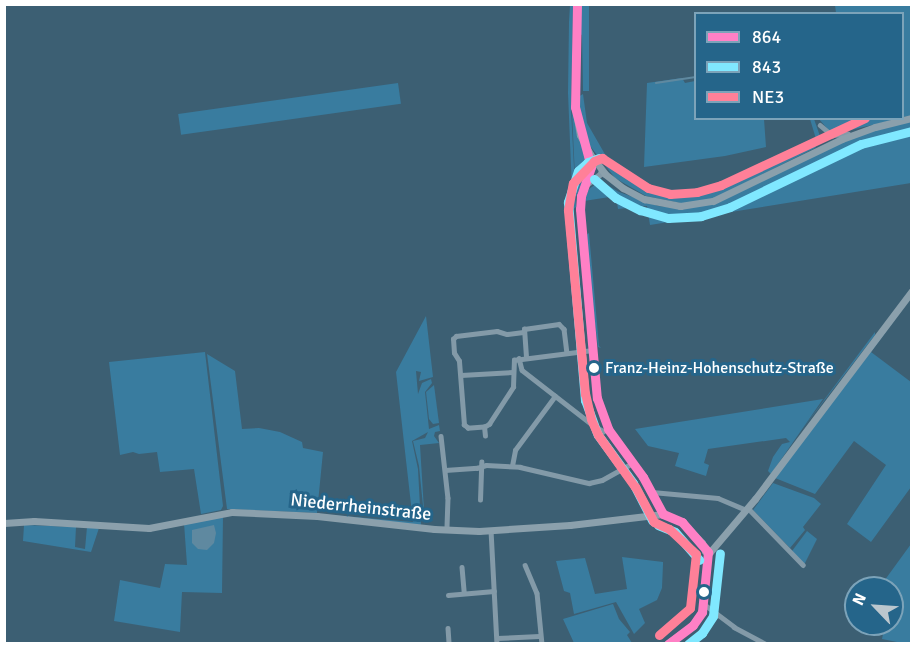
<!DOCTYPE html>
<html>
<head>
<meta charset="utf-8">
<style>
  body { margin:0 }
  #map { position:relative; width:916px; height:648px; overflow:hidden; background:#3c5f73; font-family:Signika,sans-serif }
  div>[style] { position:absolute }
  .green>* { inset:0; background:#397c9f; transform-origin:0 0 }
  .water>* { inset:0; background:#5f89a0 }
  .stream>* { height:1.5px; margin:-0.75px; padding:0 0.75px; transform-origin:0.75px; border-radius:0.75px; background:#5f89a0 }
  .minor>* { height:4.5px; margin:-2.25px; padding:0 2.25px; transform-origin:2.25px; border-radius:2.25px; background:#839aa8 }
  .tertiary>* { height:6px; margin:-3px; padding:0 3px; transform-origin:3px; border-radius:3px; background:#839aa8 }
  .secondary>* { height:7px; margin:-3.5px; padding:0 3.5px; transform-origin:3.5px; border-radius:3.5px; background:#8ba0ac }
  .bus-1>* { height:9px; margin:-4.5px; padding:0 4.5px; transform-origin:4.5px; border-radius:4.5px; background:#ff80c5 }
  .bus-2>* { height:9px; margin:-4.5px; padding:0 4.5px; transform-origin:4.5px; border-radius:4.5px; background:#80e8ff }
  .bus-3>* { height:9px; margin:-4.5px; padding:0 4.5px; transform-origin:4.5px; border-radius:4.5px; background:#ff8098 }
  .dots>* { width:16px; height:16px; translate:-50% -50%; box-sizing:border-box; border:3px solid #25658a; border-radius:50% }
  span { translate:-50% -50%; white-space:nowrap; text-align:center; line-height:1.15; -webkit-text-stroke:6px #25658a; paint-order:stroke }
  .bus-label { font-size:16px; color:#fff }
  .left { translate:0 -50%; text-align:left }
  .street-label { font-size:18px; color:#fff }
  .frame { position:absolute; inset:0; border:6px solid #fff; pointer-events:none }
  .legend { position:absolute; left:694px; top:12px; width:210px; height:108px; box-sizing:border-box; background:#25658a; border:2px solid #7ca3b9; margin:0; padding:8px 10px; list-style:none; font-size:18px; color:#fff }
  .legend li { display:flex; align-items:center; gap:12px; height:30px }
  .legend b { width:30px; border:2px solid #7ca3b9 }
  .north { position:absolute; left:844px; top:576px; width:60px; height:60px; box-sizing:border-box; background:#25658a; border:2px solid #7ca3b9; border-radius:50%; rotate:295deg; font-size:16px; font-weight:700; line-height:24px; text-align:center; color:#fff }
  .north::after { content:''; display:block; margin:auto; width:21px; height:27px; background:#bbc7ce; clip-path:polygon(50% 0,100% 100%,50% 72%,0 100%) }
</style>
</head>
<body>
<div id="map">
  <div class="green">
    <div style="clip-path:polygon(573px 5px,571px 109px,576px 207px,570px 212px,569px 199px,572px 191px,568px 93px,569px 22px,570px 5px)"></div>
    <div style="clip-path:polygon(581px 5px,589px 5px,589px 91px,583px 91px,582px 35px,580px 34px)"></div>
    <div style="clip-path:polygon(835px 5px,911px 5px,911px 116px,903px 117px,902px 14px,836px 13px)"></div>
    <div style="clip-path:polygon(682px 78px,685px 83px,695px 81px,696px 118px,764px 119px,766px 147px,725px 156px,644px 167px,647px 83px)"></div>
    <div style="left:398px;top:83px;width:21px;height:222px;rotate:82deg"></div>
    <div style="clip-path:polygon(583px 94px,587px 123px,606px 156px,627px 177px,651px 190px,699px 191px,767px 166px,816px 139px,810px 119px,814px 119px,821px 139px,815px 148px,715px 198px,685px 204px,646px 196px,615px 178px,587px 142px,578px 105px,578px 97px)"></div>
    <div style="clip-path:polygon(572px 112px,589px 169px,576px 197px,575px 178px)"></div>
    <div style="clip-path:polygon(819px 119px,898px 119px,838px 133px,830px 132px)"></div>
    <div style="clip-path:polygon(911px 121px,911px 183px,650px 225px,647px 206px,618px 209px,616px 196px,584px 201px,589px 189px,600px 181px,619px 192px,658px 206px,676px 208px,706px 205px,863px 133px)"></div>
    <div style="clip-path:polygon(589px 233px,599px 346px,601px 348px,598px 347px,592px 300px,586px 235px)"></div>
    <div style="clip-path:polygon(896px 314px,899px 314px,871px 352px,911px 382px,911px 487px,871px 542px,847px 524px,886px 465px,854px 441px,815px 494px,775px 478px)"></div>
    <div style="clip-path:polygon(426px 316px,433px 377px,419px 381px,421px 372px,416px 371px,418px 394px,422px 383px,431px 379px,432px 383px,425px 392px,429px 429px,439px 425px,440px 431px,435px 432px,434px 436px,439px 443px,420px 445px,425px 526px,419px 466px,413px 441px,425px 438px,428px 432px,412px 441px,418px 469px,421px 525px,320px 514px,413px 522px,396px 372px)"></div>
    <div style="clip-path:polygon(875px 332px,875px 335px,800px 432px)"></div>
    <div style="clip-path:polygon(205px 352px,223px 506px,221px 510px,201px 514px,194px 469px,160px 472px,157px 452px,139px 454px,133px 452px,120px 455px,109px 362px)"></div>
    <div style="clip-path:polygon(207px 354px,235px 371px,242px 429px,259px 428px,280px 432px,302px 442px,303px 448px,323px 452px,317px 513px,227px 509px)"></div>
    <div style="clip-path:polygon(434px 385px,439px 423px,433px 424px,429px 419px,426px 392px)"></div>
    <div style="clip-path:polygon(823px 399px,771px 474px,768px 471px,773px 457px,782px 444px,790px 442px,786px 438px,708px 449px,704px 463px,709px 465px,706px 476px,675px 466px,679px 453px,648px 446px,635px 429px)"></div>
    <div style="clip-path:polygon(773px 483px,814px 498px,821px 504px,803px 527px,805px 530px,790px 548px,753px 510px)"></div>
    <div style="clip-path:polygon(223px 516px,222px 593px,182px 592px,180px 632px,114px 621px,120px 580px,160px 588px,165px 564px,187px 565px,184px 523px)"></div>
    <div style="clip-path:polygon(24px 525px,76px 527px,75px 547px,85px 549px,87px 527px,99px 528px,91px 552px,23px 541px)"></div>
    <div style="clip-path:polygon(807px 531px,817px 539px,804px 565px,792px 551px)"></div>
    <div style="clip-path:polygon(911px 544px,911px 643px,902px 643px,882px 639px,885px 624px,892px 624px,892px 588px,879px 588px)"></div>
    <div style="clip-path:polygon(622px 557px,663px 562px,663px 564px,662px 588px,657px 600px,639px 609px,645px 623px,634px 634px,616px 602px,574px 614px,570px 593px,564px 591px,556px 561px,585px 558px,595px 594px,627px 589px)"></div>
    <div style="clip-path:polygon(613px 604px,619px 619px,630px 632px,627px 635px,632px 643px,574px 643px,563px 619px)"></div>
  </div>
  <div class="water">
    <div style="clip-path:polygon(214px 525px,216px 533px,214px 543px,207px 550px,198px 549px,192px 543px,192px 530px)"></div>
  </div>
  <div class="stream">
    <div style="left:656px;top:83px;width:40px;rotate:-8.5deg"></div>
  </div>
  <div class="minor">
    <div style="left:820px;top:125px;width:16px;rotate:40deg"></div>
    <div style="left:832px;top:135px;width:16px;rotate:-4deg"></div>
    <div style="left:526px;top:357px;width:28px;rotate:-94deg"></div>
    <div style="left:524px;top:329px;width:35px;rotate:-8deg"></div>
    <div style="left:559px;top:324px;width:7px;rotate:45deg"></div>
    <div style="left:564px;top:329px;width:24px;rotate:83deg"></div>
    <div style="left:519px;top:358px;width:12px;rotate:76deg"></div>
    <div style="left:522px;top:370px;width:90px;rotate:37.8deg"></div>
    <div style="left:593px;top:425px;width:12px;rotate:31deg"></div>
    <div style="left:603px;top:431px;width:5px;rotate:-22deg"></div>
    <div style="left:461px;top:375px;width:52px;rotate:-3.3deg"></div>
    <div style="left:484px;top:427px;width:16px;rotate:176deg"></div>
    <div style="left:468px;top:428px;width:5px;rotate:-143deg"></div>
    <div style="left:464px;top:425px;width:64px;rotate:-94.5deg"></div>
    <div style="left:459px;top:361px;width:9px;rotate:-122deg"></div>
    <div style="left:454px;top:353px;width:14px;rotate:-94deg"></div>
    <div style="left:453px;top:339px;width:4px;rotate:-45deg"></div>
    <div style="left:456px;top:336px;width:41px;rotate:-7deg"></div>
    <div style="left:497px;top:331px;width:10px;rotate:17deg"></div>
    <div style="left:507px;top:334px;width:16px;rotate:-7deg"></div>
    <div style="left:441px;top:436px;width:62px;rotate:83.6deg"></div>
    <div style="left:448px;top:498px;width:32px;rotate:92deg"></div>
    <div style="left:485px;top:436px;width:9px;rotate:-96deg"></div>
    <div style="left:484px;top:427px;width:6px;rotate:-31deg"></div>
    <div style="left:489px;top:424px;width:44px;rotate:-57deg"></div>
    <div style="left:513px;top:387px;width:27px;rotate:-88deg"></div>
    <div style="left:514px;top:360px;width:79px;rotate:-7.3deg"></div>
    <div style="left:512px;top:466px;width:16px;rotate:-79deg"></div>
    <div style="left:515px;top:450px;width:67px;rotate:-53.5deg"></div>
    <div style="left:445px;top:470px;width:32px;rotate:-4deg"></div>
    <div style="left:477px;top:468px;width:9px;rotate:-18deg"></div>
    <div style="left:486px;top:465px;width:34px;rotate:3deg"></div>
    <div style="left:520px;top:467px;width:71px;rotate:13.1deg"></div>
    <div style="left:589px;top:483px;width:13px;rotate:-13deg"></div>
    <div style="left:602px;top:480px;width:35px;rotate:-29deg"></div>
    <div style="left:652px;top:492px;width:66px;rotate:5.2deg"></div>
    <div style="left:718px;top:498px;width:30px;rotate:23deg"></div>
    <div style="left:480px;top:500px;width:38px;rotate:-88deg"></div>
    <div style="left:748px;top:508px;width:79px;rotate:46deg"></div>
    <div style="left:491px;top:530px;width:114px;rotate:87deg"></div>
    <div style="left:525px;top:565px;width:30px;rotate:67deg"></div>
    <div style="left:537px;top:593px;width:51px;rotate:84.4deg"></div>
    <div style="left:462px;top:567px;width:25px;rotate:85deg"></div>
    <div style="left:448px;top:595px;width:46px;rotate:-5deg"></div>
    <div style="left:704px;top:604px;width:38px;rotate:37deg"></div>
    <div style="left:734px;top:627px;width:36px;rotate:28deg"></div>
    <div style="left:448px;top:628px;width:16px;rotate:86deg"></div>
    <div style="left:497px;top:638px;width:42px;rotate:-2.7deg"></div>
  </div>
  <div class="tertiary">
    <div style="left:587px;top:151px;width:19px;rotate:78deg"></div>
    <div style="left:591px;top:170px;width:28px;rotate:111deg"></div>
    <div style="left:581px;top:196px;width:13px;rotate:94deg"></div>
    <div style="left:580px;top:209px;width:190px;rotate:84.9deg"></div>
    <div style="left:597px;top:398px;width:33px;rotate:70deg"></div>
    <div style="left:608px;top:429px;width:59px;rotate:53.9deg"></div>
    <div style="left:643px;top:477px;width:42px;rotate:61.6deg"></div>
    <div style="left:584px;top:187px;width:21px;rotate:-37deg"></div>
    <div style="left:601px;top:174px;width:4px;rotate:-76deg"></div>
    <div style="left:667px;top:644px;width:32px;rotate:-36deg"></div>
    <div style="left:693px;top:625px;width:16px;rotate:-55deg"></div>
    <div style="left:702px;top:612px;width:60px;rotate:-84.3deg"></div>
  </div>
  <div class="secondary">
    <div style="left:577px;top:4px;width:103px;rotate:91.1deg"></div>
    <div style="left:575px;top:107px;width:28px;rotate:80deg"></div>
    <div style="left:580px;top:135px;width:21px;rotate:62deg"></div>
    <div style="left:590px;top:154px;width:25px;rotate:53deg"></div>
    <div style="left:605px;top:174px;width:23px;rotate:38deg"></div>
    <div style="left:623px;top:188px;width:24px;rotate:28deg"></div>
    <div style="left:644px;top:199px;width:37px;rotate:11deg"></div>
    <div style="left:680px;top:206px;width:33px;rotate:-9deg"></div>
    <div style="left:713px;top:201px;width:143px;rotate:-25.7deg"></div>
    <div style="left:842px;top:139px;width:35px;rotate:-20deg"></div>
    <div style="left:875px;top:127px;width:38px;rotate:-14deg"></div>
    <div style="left:4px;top:523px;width:30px;rotate:-4deg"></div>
    <div style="left:34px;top:521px;width:115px;rotate:3.5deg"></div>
    <div style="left:149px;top:528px;width:85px;rotate:-10.9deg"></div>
    <div style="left:232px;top:512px;width:85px;rotate:2.7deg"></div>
    <div style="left:317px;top:516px;width:118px;rotate:6.3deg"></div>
    <div style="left:434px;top:529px;width:45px;rotate:2.5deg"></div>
    <div style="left:479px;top:531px;width:91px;rotate:-3.8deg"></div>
    <div style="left:570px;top:525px;width:94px;rotate:-6.7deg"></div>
    <div style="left:663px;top:514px;width:21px;rotate:23deg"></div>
    <div style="left:682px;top:522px;width:29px;rotate:46deg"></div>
    <div style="left:702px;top:543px;width:9px;rotate:69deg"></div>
    <div style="left:705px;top:551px;width:5px;rotate:11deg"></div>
    <div style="left:710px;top:552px;width:70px;rotate:-49.7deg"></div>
    <div style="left:755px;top:499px;width:261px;rotate:-53deg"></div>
  </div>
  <div class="bus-1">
    <div style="left:577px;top:4px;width:103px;rotate:91.1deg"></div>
    <div style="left:575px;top:107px;width:62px;rotate:75.1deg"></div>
    <div style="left:591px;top:167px;width:31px;rotate:109deg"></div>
    <div style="left:581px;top:196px;width:13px;rotate:94deg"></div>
    <div style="left:580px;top:209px;width:190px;rotate:84.9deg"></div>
    <div style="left:597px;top:398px;width:33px;rotate:70deg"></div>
    <div style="left:608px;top:429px;width:59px;rotate:53.9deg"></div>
    <div style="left:643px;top:477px;width:42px;rotate:61.6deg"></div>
    <div style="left:663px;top:514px;width:21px;rotate:23deg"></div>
    <div style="left:682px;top:522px;width:40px;rotate:49deg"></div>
    <div style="left:668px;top:644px;width:31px;rotate:-37deg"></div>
    <div style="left:693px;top:625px;width:16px;rotate:-55deg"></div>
    <div style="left:702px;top:612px;width:60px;rotate:-84.3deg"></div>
  </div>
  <div class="bus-2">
    <div style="left:599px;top:158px;width:12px;rotate:160deg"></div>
    <div style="left:588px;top:162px;width:13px;rotate:138deg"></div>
    <div style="left:578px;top:171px;width:33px;rotate:108deg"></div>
    <div style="left:568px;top:202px;width:199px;rotate:85.1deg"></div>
    <div style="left:585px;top:400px;width:37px;rotate:70deg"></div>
    <div style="left:598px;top:435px;width:59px;rotate:53.9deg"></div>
    <div style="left:633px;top:483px;width:42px;rotate:62.8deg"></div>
    <div style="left:594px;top:179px;width:29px;rotate:41deg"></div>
    <div style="left:616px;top:198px;width:27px;rotate:27deg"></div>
    <div style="left:640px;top:210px;width:29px;rotate:16deg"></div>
    <div style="left:668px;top:218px;width:33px;rotate:-3deg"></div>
    <div style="left:701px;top:216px;width:30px;rotate:-17deg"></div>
    <div style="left:730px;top:207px;width:145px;rotate:-25.7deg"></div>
    <div style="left:861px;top:144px;width:53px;rotate:-14.3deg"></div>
    <div style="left:658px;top:525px;width:18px;rotate:22deg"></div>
    <div style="left:675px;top:532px;width:37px;rotate:49deg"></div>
    <div style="left:688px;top:644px;width:18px;rotate:-38deg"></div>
    <div style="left:702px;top:633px;width:20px;rotate:-57deg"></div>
    <div style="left:713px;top:616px;width:63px;rotate:-83.7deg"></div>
  </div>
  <div class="bus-3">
    <div style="left:659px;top:635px;width:41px;rotate:-41.1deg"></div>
    <div style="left:690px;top:608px;width:54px;rotate:-83.7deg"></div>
    <div style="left:696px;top:554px;width:37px;rotate:-137deg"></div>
    <div style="left:669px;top:529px;width:17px;rotate:-155deg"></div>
    <div style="left:654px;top:522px;width:40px;rotate:-118deg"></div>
    <div style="left:635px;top:487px;width:64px;rotate:-125.4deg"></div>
    <div style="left:598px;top:435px;width:17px;rotate:-114deg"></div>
    <div style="left:591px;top:419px;width:26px;rotate:-103deg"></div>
    <div style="left:585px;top:394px;width:185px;rotate:-95.3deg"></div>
    <div style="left:568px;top:210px;width:27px;rotate:-80deg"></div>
    <div style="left:573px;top:183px;width:30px;rotate:-46deg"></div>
    <div style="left:594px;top:161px;width:9px;rotate:-21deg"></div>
    <div style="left:602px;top:158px;width:55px;rotate:33.1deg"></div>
    <div style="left:648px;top:188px;width:23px;rotate:15deg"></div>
    <div style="left:670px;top:194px;width:27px;rotate:-4deg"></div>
    <div style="left:697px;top:192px;width:25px;rotate:-16deg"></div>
    <div style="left:721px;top:185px;width:159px;rotate:-25deg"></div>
  </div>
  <div class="dots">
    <div style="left:594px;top:368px;background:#fff"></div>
    <div style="left:704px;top:592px;background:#fff"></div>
  </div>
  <div class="bus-label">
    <span class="left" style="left:605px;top:368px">Franz-Heinz-Hohenschutz-Straße</span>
  </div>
  <div class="street-label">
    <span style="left:361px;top:507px;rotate:6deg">Niederrheinstraße</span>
  </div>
  <div class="frame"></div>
  <ul class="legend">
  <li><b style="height:8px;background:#ff80c5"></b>864</li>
  <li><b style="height:8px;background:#80e8ff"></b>843</li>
  <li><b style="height:8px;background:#ff8098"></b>NE3</li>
  </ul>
  <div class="north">N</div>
</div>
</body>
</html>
